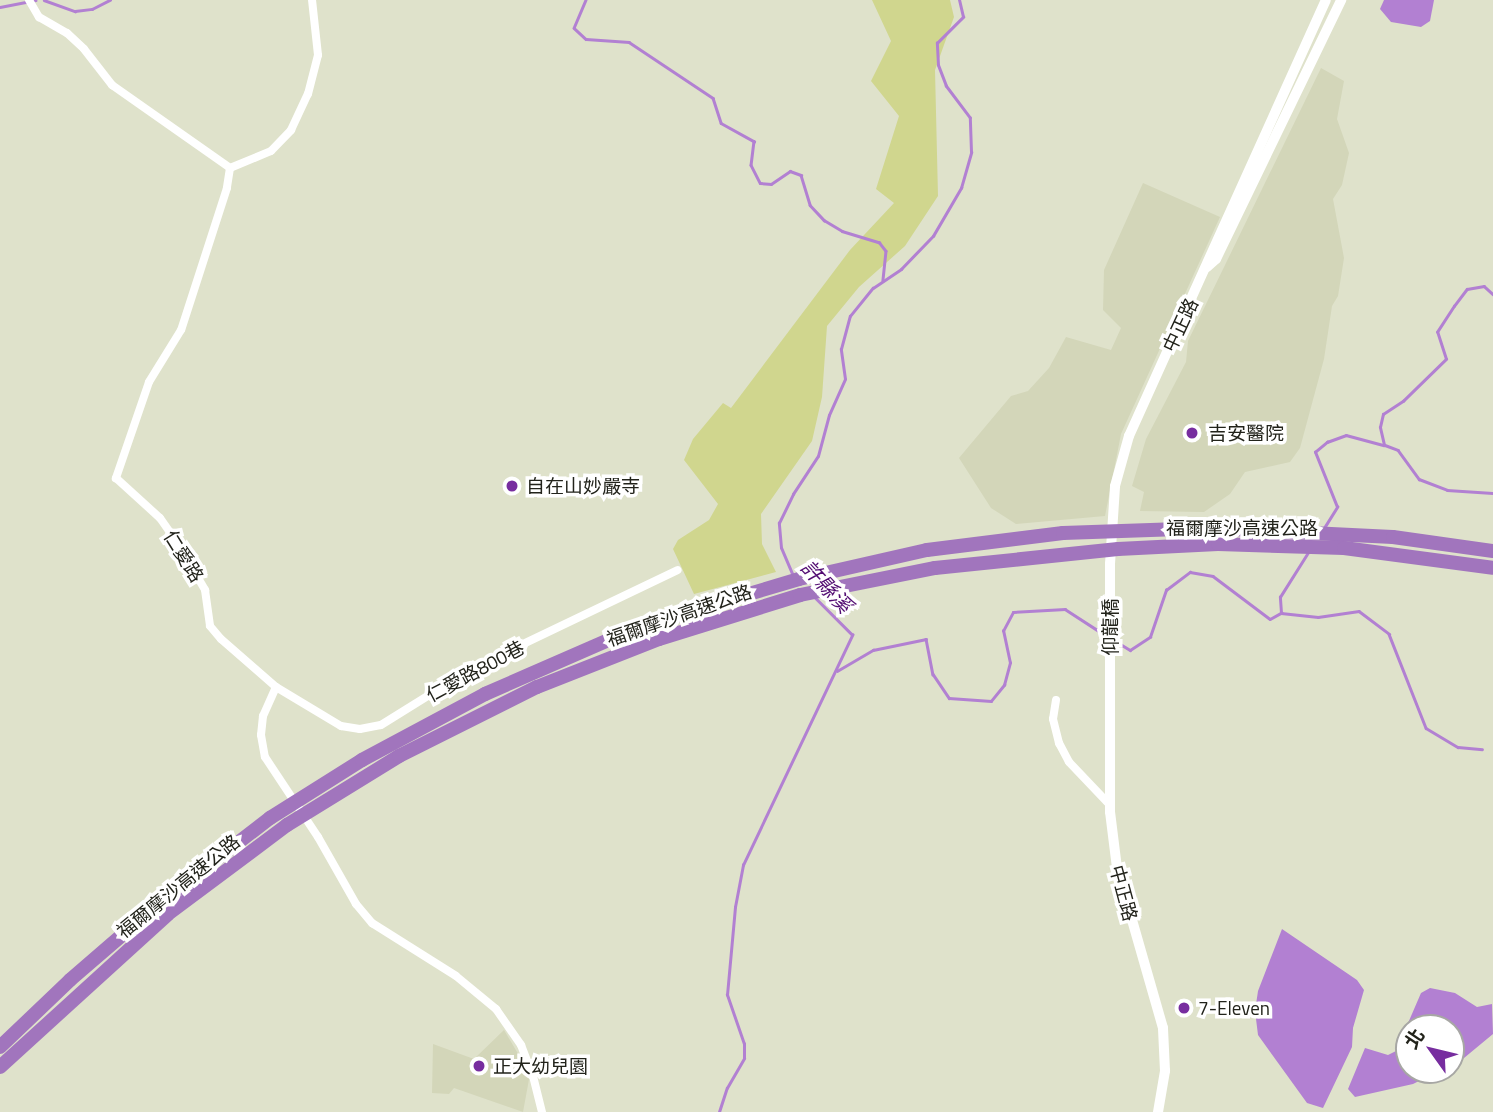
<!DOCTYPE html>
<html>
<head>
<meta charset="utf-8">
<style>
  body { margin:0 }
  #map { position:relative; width:1493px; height:1112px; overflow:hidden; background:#dfe2cb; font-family:"Titillium Web","Noto Sans TC",sans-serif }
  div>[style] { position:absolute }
  .built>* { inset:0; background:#d3d6b9 }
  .green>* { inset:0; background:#d0d68e }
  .water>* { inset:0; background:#b280d2 }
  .stream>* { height:2.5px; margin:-1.25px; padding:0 1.25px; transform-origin:1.25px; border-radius:1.25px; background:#b280d2 }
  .street>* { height:8px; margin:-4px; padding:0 4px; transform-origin:4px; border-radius:4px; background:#fff }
  .secondary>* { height:10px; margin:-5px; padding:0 5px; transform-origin:5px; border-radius:5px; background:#fff }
  .highway>* { height:14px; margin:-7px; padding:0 7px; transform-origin:7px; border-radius:7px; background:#a175bd }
  .dots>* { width:19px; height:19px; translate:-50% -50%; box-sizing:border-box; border:4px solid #fff; border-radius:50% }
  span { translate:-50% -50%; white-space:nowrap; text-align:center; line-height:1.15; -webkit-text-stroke:7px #fff; paint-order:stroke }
  .street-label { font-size:19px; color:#22231b }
  .poi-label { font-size:19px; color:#22231b }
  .left { translate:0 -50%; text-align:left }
  .water-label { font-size:21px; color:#520c72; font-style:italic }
  .north { position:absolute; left:1395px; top:1014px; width:70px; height:70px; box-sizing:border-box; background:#fff; border:2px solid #a7a7a4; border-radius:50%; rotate:304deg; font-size:19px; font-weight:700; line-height:28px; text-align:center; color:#22231b }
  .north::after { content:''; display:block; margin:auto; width:24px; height:32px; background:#772d9f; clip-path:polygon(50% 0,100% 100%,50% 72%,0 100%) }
</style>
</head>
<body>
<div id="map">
  <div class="built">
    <div style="clip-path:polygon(1321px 68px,1344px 81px,1337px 119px,1349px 153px,1342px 185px,1333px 199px,1344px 258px,1338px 296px,1332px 306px,1324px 359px,1300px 448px,1290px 462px,1245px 472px,1230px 494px,1204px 512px,1140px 511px,1144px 492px,1132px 486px,1146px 439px,1186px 362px,1188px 341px)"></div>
    <div style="clip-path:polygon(1143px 183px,1220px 217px,1121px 434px,1105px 516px,1016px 524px,991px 508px,959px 458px,1011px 396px,1028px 391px,1049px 368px,1066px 337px,1111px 350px,1121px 328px,1103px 310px,1104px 270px)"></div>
    <div style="clip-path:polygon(504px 1030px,530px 1074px,523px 1112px,454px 1088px,449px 1094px,432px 1093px,433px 1044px,474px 1059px)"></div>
  </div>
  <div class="green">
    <div style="clip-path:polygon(872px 0,950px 0,954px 17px,935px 70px,938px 196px,905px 246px,859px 287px,827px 326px,822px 397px,812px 441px,761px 514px,762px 544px,776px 572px,694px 594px,673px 549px,678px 540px,709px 520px,718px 504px,684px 460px,693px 439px,723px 403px,731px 408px,850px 250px,894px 203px,876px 189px,899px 116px,871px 81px,891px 41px)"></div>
  </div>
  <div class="water">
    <div style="clip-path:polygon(1384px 0,1434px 0,1430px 21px,1421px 27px,1391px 22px,1380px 9px)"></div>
    <div style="clip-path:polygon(1282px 929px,1357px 980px,1364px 990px,1353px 1028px,1352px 1047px,1323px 1108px,1307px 1103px,1258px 1035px,1255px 1011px,1258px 991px)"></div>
    <div style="clip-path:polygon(1430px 988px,1455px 993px,1477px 1007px,1492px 1004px,1493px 1034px,1464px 1058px,1451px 1065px,1451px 1028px,1409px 1028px,1409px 1070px,1441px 1070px,1413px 1084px,1355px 1097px,1348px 1089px,1365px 1048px,1388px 1055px,1396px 1051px,1421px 993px)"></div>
  </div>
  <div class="stream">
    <div style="left:44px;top:0;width:33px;rotate:20deg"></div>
    <div style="left:75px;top:11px;width:17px;rotate:-7deg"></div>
    <div style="left:92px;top:9px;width:20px;rotate:-27deg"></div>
    <div style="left:586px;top:0;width:30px;rotate:113deg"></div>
    <div style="left:574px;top:28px;width:16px;rotate:43deg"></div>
    <div style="left:586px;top:39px;width:43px;rotate:4deg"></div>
    <div style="left:629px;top:42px;width:101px;rotate:33.7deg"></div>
    <div style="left:713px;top:98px;width:26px;rotate:72deg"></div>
    <div style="left:721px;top:123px;width:38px;rotate:29deg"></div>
    <div style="left:754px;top:141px;width:24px;rotate:97deg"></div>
    <div style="left:751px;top:165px;width:20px;rotate:63deg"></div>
    <div style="left:760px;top:183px;width:11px;rotate:5deg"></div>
    <div style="left:771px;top:184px;width:23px;rotate:-34deg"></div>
    <div style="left:790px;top:171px;width:12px;rotate:20deg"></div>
    <div style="left:801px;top:175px;width:31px;rotate:73deg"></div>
    <div style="left:810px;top:205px;width:21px;rotate:47deg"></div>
    <div style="left:824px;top:220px;width:21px;rotate:31deg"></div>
    <div style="left:842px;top:231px;width:39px;rotate:17deg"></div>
    <div style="left:879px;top:242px;width:11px;rotate:52deg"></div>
    <div style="left:886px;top:251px;width:29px;rotate:96deg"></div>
    <div style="left:0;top:7px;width:36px;rotate:-11deg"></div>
    <div style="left:1385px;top:445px;width:14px;rotate:21deg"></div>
    <div style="left:1398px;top:450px;width:36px;rotate:54deg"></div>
    <div style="left:1419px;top:479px;width:30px;rotate:21deg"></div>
    <div style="left:1447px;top:490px;width:46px;rotate:3.7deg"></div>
    <div style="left:1324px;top:528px;width:25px;rotate:-58deg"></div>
    <div style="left:1337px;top:507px;width:59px;rotate:-111.8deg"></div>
    <div style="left:1315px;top:452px;width:16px;rotate:-40deg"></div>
    <div style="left:1327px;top:442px;width:20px;rotate:-20deg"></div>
    <div style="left:1346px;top:435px;width:39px;rotate:15deg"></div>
    <div style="left:1384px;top:445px;width:18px;rotate:-103deg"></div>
    <div style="left:1380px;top:427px;width:13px;rotate:-77deg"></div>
    <div style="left:1383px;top:414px;width:24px;rotate:-33deg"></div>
    <div style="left:1403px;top:401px;width:60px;rotate:-44.3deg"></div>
    <div style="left:1446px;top:359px;width:28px;rotate:-108deg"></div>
    <div style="left:1437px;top:332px;width:31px;rotate:-57deg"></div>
    <div style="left:1454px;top:306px;width:21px;rotate:-53deg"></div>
    <div style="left:1467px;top:289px;width:17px;rotate:-10deg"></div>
    <div style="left:1484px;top:286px;width:12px;rotate:42deg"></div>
    <div style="left:793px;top:576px;width:30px;rotate:-113deg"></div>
    <div style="left:781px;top:548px;width:25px;rotate:-95deg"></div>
    <div style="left:779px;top:523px;width:32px;rotate:-64deg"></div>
    <div style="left:793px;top:494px;width:45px;rotate:-56.7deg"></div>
    <div style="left:818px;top:456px;width:42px;rotate:-75deg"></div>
    <div style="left:829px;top:415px;width:39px;rotate:-66deg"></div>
    <div style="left:845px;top:379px;width:30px;rotate:-98deg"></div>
    <div style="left:841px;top:349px;width:34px;rotate:-75deg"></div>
    <div style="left:850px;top:316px;width:36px;rotate:-51deg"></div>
    <div style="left:873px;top:288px;width:34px;rotate:-34deg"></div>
    <div style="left:901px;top:269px;width:46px;rotate:-45.9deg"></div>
    <div style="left:933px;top:236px;width:56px;rotate:-59.7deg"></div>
    <div style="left:961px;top:188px;width:37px;rotate:-74deg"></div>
    <div style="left:971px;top:152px;width:34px;rotate:-92deg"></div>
    <div style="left:970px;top:118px;width:40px;rotate:-127deg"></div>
    <div style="left:946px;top:86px;width:22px;rotate:-111deg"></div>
    <div style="left:938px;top:65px;width:22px;rotate:-93deg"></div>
    <div style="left:937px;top:43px;width:37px;rotate:-45deg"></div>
    <div style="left:963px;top:17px;width:17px;rotate:-103deg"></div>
    <div style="left:1281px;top:613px;width:37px;rotate:6deg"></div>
    <div style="left:1318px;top:617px;width:41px;rotate:-8.3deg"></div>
    <div style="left:1359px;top:611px;width:38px;rotate:37deg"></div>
    <div style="left:1389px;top:634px;width:101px;rotate:68.5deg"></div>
    <div style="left:1426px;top:728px;width:37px;rotate:31deg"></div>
    <div style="left:1458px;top:747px;width:24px;rotate:5deg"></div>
    <div style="left:1114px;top:640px;width:19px;rotate:32deg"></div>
    <div style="left:1130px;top:650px;width:24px;rotate:-33deg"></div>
    <div style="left:1150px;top:637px;width:50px;rotate:-71.2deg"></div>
    <div style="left:1166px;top:590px;width:30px;rotate:-37deg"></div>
    <div style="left:1190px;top:572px;width:23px;rotate:10deg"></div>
    <div style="left:1213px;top:576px;width:71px;rotate:37deg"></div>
    <div style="left:1270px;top:619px;width:13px;rotate:-29deg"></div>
    <div style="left:1281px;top:613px;width:16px;rotate:-94deg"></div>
    <div style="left:1280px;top:597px;width:54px;rotate:-57.8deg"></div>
    <div style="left:837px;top:671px;width:42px;rotate:-30.3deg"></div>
    <div style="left:873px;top:650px;width:54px;rotate:-11.7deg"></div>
    <div style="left:926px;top:639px;width:36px;rotate:79deg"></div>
    <div style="left:933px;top:674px;width:29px;rotate:56deg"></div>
    <div style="left:949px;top:698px;width:42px;rotate:4.1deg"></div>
    <div style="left:991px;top:701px;width:21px;rotate:-51deg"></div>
    <div style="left:1004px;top:685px;width:23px;rotate:-75deg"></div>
    <div style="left:1010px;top:663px;width:33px;rotate:-102deg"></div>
    <div style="left:1003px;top:631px;width:21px;rotate:-62deg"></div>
    <div style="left:1013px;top:612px;width:52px;rotate:-3.3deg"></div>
    <div style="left:1065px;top:609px;width:48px;rotate:33deg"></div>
    <div style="left:719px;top:1112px;width:25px;rotate:-72deg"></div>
    <div style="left:727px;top:1088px;width:34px;rotate:-60deg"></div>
    <div style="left:744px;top:1058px;width:14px;rotate:-90deg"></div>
    <div style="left:744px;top:1044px;width:52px;rotate:-109.1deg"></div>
    <div style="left:727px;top:995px;width:88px;rotate:-84.8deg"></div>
    <div style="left:735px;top:907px;width:43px;rotate:-79.2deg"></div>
    <div style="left:743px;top:865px;width:255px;rotate:-64.6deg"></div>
    <div style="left:852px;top:635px;width:52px;rotate:-135deg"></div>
  </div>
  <div class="street">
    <div style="left:29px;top:0;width:20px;rotate:60deg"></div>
    <div style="left:39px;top:17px;width:32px;rotate:30deg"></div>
    <div style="left:67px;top:33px;width:23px;rotate:43deg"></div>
    <div style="left:84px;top:49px;width:46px;rotate:52.1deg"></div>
    <div style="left:112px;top:85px;width:144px;rotate:35.1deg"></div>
    <div style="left:230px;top:168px;width:20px;rotate:99deg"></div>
    <div style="left:227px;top:188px;width:149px;rotate:107.9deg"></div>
    <div style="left:181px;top:330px;width:61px;rotate:121.6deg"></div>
    <div style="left:149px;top:382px;width:102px;rotate:109deg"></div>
    <div style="left:116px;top:478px;width:59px;rotate:42.3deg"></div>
    <div style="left:160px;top:518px;width:29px;rotate:55deg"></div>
    <div style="left:177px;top:542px;width:56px;rotate:59.7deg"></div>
    <div style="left:205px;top:590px;width:36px;rotate:82deg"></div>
    <div style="left:210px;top:626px;width:17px;rotate:50deg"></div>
    <div style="left:221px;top:639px;width:73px;rotate:41.1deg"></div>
    <div style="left:276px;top:687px;width:32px;rotate:114deg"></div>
    <div style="left:263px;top:716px;width:19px;rotate:96deg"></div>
    <div style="left:261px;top:735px;width:22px;rotate:80deg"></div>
    <div style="left:265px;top:757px;width:96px;rotate:56.5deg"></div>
    <div style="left:318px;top:837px;width:77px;rotate:60.4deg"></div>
    <div style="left:356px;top:904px;width:25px;rotate:50deg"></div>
    <div style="left:372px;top:923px;width:99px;rotate:32.2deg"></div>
    <div style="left:456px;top:976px;width:52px;rotate:39.5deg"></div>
    <div style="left:496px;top:1009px;width:44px;rotate:55.2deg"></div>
    <div style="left:521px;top:1045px;width:33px;rotate:69deg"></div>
    <div style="left:533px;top:1076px;width:37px;rotate:76deg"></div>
    <div style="left:230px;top:168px;width:44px;rotate:-22.5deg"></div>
    <div style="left:271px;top:151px;width:29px;rotate:-46deg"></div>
    <div style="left:291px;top:130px;width:40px;rotate:-65deg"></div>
    <div style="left:308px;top:94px;width:40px;rotate:-75.6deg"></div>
    <div style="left:318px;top:55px;width:55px;rotate:-96.2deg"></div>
    <div style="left:276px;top:687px;width:76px;rotate:31deg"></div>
    <div style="left:341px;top:726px;width:19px;rotate:9deg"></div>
    <div style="left:360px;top:729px;width:21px;rotate:-11deg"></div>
    <div style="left:381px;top:725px;width:106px;rotate:-31.9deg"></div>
    <div style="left:471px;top:669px;width:229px;rotate:-25.6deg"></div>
    <div style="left:1056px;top:700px;width:19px;rotate:99deg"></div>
    <div style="left:1053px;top:719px;width:25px;rotate:76deg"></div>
    <div style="left:1059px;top:743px;width:21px;rotate:62deg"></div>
    <div style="left:1069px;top:762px;width:59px;rotate:46.4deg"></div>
  </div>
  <div class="secondary">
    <div style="left:1207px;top:267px;width:12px;rotate:-42deg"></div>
    <div style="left:1216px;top:259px;width:288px;rotate:-64.2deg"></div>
    <div style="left:1158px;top:1112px;width:42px;rotate:-80.3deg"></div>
    <div style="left:1165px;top:1071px;width:43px;rotate:-92.7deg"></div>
    <div style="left:1163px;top:1028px;width:166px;rotate:-106deg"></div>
    <div style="left:1117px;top:868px;width:56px;rotate:-97.1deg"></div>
    <div style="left:1110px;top:812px;width:248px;rotate:-90deg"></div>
    <div style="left:1110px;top:564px;width:78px;rotate:-86.3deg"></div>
    <div style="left:1115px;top:486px;width:52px;rotate:-74.4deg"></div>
    <div style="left:1129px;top:436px;width:478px;rotate:-65.7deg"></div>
  </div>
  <div class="highway">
    <div style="left:0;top:1047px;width:97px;rotate:-43.7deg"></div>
    <div style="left:70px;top:980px;width:115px;rotate:-40.8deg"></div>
    <div style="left:157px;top:905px;width:143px;rotate:-37.6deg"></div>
    <div style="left:270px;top:818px;width:109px;rotate:-32.2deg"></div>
    <div style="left:362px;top:760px;width:140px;rotate:-28.2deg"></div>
    <div style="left:485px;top:694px;width:137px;rotate:-23.6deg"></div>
    <div style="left:611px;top:639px;width:78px;rotate:-19.4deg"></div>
    <div style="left:685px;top:613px;width:119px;rotate:-16.6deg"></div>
    <div style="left:799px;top:579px;width:131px;rotate:-12.8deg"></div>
    <div style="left:927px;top:550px;width:137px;rotate:-7.1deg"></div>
    <div style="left:1063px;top:533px;width:146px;rotate:-2deg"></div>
    <div style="left:1209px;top:528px;width:184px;rotate:2.8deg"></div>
    <div style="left:1393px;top:537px;width:101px;rotate:8deg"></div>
    <div style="left:0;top:1067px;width:227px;rotate:-42.3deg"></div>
    <div style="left:168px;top:914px;width:149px;rotate:-36.8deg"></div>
    <div style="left:287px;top:825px;width:132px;rotate:-31.6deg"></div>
    <div style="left:399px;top:756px;width:154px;rotate:-26.6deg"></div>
    <div style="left:537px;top:687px;width:131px;rotate:-21.5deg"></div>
    <div style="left:659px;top:639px;width:148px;rotate:-17.3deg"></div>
    <div style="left:800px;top:595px;width:138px;rotate:-11.3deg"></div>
    <div style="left:935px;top:568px;width:184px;rotate:-5.9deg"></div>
    <div style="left:1118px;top:549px;width:100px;rotate:-2.9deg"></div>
    <div style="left:1218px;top:544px;width:126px;rotate:1.8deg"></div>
    <div style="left:1344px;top:548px;width:150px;rotate:7.6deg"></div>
  </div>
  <div class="dots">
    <div style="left:1192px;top:433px;background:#772d9f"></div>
    <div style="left:512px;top:486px;background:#772d9f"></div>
    <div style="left:1184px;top:1008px;background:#772d9f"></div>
    <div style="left:479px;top:1066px;background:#772d9f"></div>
  </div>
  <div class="street-label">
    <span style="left:1180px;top:325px;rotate:-65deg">中正路</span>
    <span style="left:1242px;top:528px">福爾摩沙高速公路</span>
    <span style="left:184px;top:556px;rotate:58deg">仁愛路</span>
    <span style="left:679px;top:615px;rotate:-19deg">福爾摩沙高速公路</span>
    <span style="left:1110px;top:627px;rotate:-90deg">仰龍橋</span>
    <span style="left:475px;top:671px;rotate:-28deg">仁愛路800巷</span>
    <span style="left:178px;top:886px;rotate:-39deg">福爾摩沙高速公路</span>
    <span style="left:1124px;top:893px;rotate:75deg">中正路</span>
  </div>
  <div class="poi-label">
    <span class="left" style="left:1208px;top:433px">吉安醫院</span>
    <span class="left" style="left:526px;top:486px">自在山妙嚴寺</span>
    <span class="left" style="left:1198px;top:1008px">7-Eleven</span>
    <span class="left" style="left:493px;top:1066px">正大幼兒園</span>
  </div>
  <div class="water-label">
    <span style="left:827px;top:586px;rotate:47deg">許縣溪</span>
  </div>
  <div class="north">北</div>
</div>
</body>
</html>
